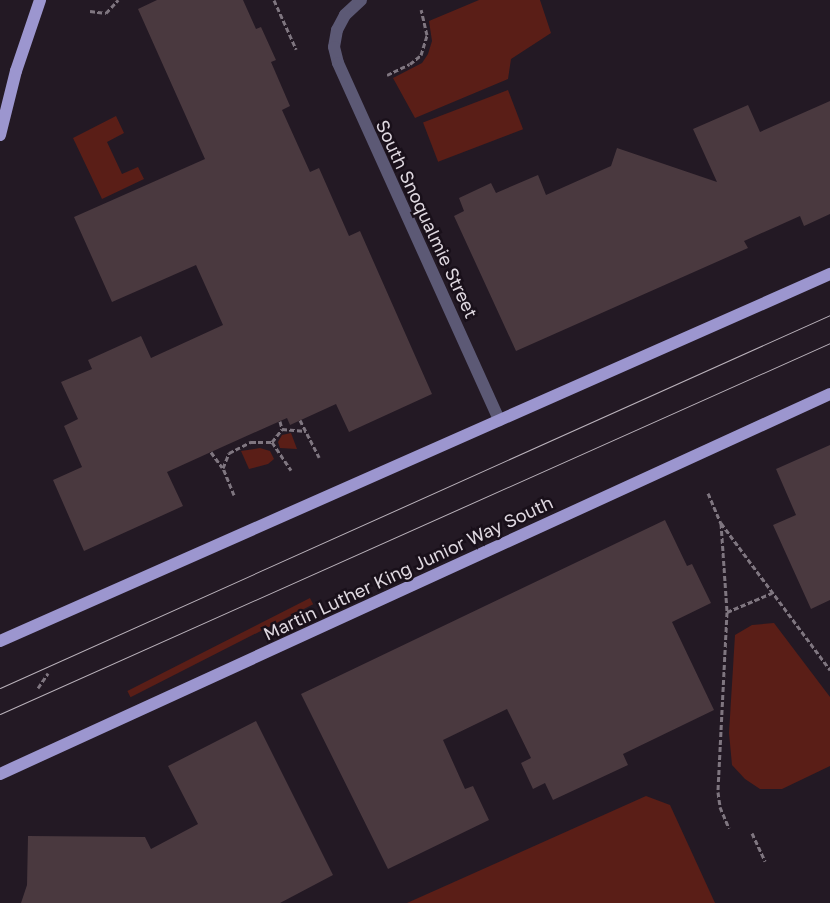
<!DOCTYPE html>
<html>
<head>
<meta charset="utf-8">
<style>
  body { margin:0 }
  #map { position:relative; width:830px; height:903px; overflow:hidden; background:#231924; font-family:"Golos Text",sans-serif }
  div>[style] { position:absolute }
  .green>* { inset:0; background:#5a1e17; transform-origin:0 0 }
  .building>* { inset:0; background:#4a393f }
  .path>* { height:3px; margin-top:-1.5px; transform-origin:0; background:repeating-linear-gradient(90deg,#7f7680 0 5px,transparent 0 7.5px) }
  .minor>* { height:12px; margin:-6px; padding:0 6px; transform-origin:6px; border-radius:6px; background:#5c5975 }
  .major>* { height:12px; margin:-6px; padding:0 6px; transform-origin:6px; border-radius:6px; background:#9c96cf }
  .tram>* { height:1px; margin:-0.5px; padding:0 0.5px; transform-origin:0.5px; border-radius:0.5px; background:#bab2bb }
  span { translate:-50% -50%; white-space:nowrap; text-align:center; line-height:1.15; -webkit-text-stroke:5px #19101a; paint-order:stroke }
  .street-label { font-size:18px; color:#dfd8e0 }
</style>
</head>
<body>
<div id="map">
  <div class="green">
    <div style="clip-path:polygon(479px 0,540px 0,551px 33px,511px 59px,508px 79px,415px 118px,393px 78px,422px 63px,428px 54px,432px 41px,429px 21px)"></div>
    <div style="left:508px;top:90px;width:42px;height:91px;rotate:69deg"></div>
    <div style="clip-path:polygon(116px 116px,124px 133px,107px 142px,122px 174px,138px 167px,144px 179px,102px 199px,73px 138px)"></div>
    <div style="clip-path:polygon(291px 433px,297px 449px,280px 448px,278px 442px,282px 435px)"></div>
    <div style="clip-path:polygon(260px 448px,270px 451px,274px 459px,268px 464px,249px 469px,241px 451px)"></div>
    <div style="left:310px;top:598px;width:7px;height:205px;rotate:63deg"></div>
    <div style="clip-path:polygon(774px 623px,830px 697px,830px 766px,782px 789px,760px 789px,745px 779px,732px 765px,729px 733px,735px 635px,752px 625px)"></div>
    <div style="clip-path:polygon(646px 796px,670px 805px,715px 903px,407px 903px)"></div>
  </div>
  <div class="building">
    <div style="clip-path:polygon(157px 0,243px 0,256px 29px,261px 27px,276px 60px,271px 62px,290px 106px,282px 110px,310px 172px,319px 168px,349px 236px,360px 231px,432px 394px,349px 432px,336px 404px,290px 425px,287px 418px,211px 452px,167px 472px,183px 506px,84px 551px,53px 480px,82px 467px,64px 426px,78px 419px,61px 382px,92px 369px,88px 360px,141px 336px,151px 358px,223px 325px,196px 265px,112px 302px,74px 217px,205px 159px,138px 9px)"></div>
    <div style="clip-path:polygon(830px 101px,830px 214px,804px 226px,800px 216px,744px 241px,748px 248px,516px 351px,454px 216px,464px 211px,459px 198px,491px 183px,496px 193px,538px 175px,546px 195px,611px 166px,617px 148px,717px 182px,693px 129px,748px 105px,760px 132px)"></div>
    <div style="clip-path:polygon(830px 445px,830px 600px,811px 609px,773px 525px,796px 515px,776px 469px)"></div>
    <div style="clip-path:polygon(665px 520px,687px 566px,692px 564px,711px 603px,672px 622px,714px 710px,623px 754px,628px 765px,553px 800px,545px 783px,533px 789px,521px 763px,531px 758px,507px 709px,443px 740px,465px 789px,473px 786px,489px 820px,388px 869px,301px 694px)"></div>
    <div style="clip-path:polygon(256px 721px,333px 875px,280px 903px,21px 903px,27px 885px,28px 836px,145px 837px,151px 849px,198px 824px,168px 766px)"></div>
  </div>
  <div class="path">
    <div style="left:274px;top:0;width:54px;rotate:65.8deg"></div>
    <div style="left:90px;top:11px;width:16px;rotate:7deg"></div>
    <div style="left:106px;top:13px;width:18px;rotate:-47deg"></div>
    <div style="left:387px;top:75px;width:25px;rotate:-26deg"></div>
    <div style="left:410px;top:64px;width:14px;rotate:-39deg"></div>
    <div style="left:421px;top:55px;width:21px;rotate:-73deg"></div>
    <div style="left:427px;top:35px;width:26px;rotate:-103deg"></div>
    <div style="left:300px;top:420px;width:42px;rotate:62.8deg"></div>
    <div style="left:280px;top:421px;width:8px;rotate:76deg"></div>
    <div style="left:272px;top:442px;width:34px;rotate:56deg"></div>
    <div style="left:211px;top:452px;width:19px;rotate:54deg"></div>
    <div style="left:708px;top:493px;width:33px;rotate:67deg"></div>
    <div style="left:721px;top:523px;width:183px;rotate:53.4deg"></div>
    <div style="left:234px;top:495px;width:29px;rotate:-112deg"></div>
    <div style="left:223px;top:468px;width:16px;rotate:-68deg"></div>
    <div style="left:229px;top:453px;width:25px;rotate:-27deg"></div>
    <div style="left:251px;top:442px;width:21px"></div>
    <div style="left:272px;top:442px;width:16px;rotate:-52deg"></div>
    <div style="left:282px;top:429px;width:24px;rotate:5deg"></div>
    <div style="left:721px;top:523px;width:89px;rotate:86.1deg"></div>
    <div style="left:727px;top:612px;width:180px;rotate:92.9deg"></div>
    <div style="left:718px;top:792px;width:15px;rotate:82deg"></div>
    <div style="left:720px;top:807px;width:23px;rotate:67deg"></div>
    <div style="left:727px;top:612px;width:49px;rotate:-22.9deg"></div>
    <div style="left:38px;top:688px;width:18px;rotate:-56deg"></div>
    <div style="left:752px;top:833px;width:31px;rotate:65deg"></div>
  </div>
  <div class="minor">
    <div style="left:361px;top:0;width:22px;rotate:137deg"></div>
    <div style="left:345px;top:15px;width:17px;rotate:118deg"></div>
    <div style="left:337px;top:30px;width:17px;rotate:100deg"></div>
    <div style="left:334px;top:47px;width:16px;rotate:76deg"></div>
    <div style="left:338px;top:63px;width:392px;rotate:65.7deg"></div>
  </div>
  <div class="major">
    <div style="left:0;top:135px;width:66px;rotate:-76deg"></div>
    <div style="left:16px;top:71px;width:75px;rotate:-71.3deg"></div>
    <div style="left:0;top:641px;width:908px;rotate:-23.85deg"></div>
    <div style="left:0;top:774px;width:913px;rotate:-24.6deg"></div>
  </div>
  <div class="tram">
    <div style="left:0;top:688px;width:910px;rotate:-24.2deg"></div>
    <div style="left:0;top:714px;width:909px;rotate:-24.08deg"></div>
  </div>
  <div class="street-label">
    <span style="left:427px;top:219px;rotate:65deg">South Snoqualmie Street</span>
    <span style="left:408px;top:568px;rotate:-25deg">Martin Luther King Junior Way South</span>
  </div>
</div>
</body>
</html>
